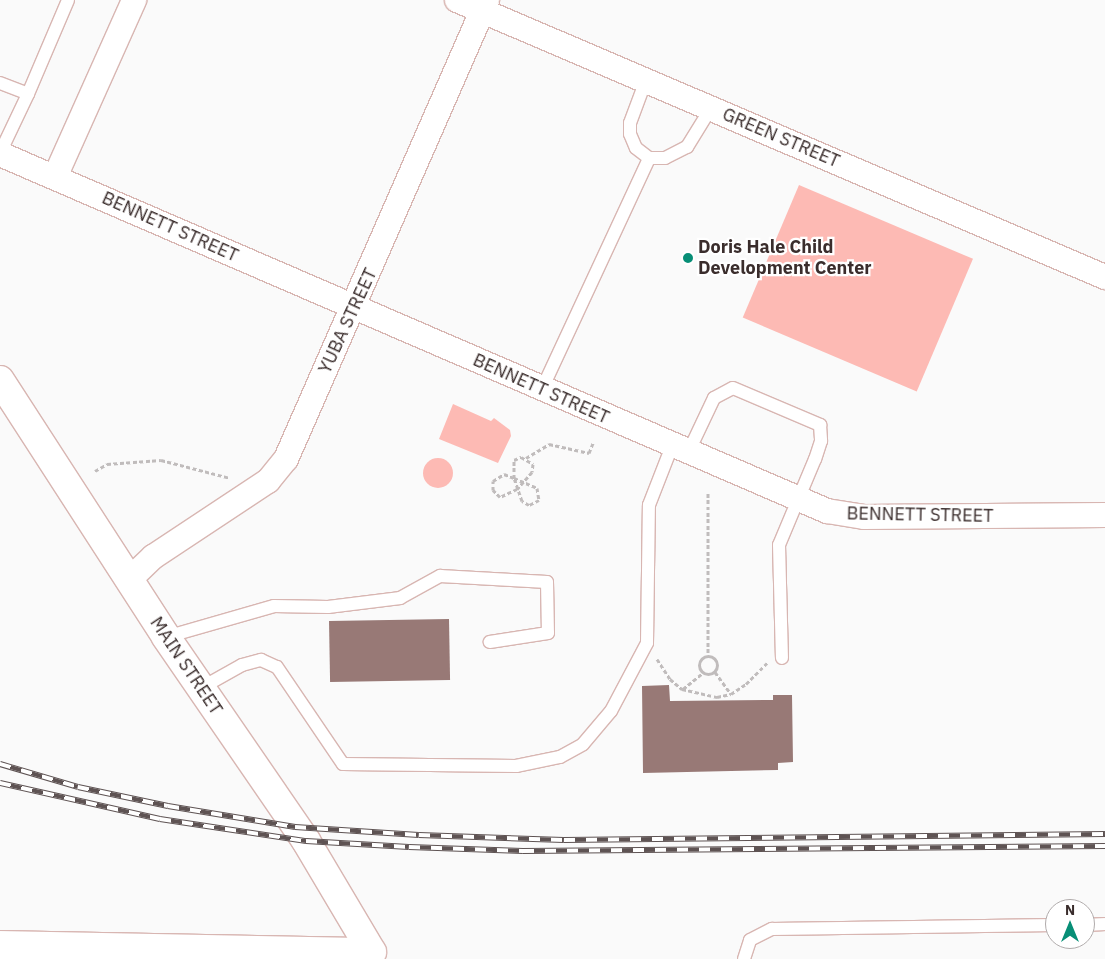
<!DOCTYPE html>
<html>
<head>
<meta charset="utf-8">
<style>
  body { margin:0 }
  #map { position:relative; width:1105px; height:959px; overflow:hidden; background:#fafafa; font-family:"IBM Plex Sans",sans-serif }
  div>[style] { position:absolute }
  .green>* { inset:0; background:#fdbab4; transform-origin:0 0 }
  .round { border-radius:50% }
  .building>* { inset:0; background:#987976; transform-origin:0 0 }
  .path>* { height:3px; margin-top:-1.5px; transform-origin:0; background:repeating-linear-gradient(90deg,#c0bcbc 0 4px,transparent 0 6.5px) }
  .path>.ring { margin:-1.5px; padding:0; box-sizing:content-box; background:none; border:3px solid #c0bcbc; border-radius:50% }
  .roads { filter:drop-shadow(1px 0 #d8b6b2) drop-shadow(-1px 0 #d8b6b2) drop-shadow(0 1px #d8b6b2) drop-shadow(0 -1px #d8b6b2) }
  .lane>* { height:12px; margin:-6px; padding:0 6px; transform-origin:6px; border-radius:6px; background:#fff }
  .street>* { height:24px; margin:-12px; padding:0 12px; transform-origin:12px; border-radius:12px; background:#fff }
  .primary>* { height:28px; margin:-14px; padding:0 14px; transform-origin:14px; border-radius:14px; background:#fff }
  .rail>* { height:5.5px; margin-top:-2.75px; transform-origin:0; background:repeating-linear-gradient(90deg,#fff 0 11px,#5e5353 0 22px); box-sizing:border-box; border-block:1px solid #5e5353 }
  .dots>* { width:14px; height:14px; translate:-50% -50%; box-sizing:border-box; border:2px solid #fff; border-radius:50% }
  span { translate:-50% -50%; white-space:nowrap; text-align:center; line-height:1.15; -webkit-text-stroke:4.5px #fff; paint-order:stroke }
  .street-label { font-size:18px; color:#3a2d2c }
  .poi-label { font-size:18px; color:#3a2d2c; font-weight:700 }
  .left { translate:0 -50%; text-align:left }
  .north { position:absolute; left:1045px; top:899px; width:50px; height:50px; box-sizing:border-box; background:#fff; border:1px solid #b0abab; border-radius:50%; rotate:0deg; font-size:14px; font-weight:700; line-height:20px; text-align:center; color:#3a2d2c }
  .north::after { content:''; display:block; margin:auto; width:18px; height:22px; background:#078e76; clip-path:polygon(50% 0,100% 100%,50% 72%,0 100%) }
</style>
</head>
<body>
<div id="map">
  <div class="green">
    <div style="left:799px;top:185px;width:189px;height:144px;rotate:23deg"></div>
    <div style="clip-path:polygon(453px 404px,491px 421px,494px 418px,510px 430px,511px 436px,498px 463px,439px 439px)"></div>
    <div class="round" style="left:423px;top:458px;width:30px;height:30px"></div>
  </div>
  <div class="building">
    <div style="left:449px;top:619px;width:61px;height:120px;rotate:89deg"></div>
    <div style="clip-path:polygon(669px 685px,670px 701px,773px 700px,773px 695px,792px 695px,793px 762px,778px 763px,778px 770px,643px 773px,642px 686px)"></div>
  </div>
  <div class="path">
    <div style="left:521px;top:457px;width:14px;rotate:30deg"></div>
    <div style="left:533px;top:464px;width:8px;rotate:97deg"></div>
    <div style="left:532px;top:472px;width:23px;rotate:131deg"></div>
    <div style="left:517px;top:489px;width:19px;rotate:155deg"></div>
    <div style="left:500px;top:497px;width:10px;rotate:-135deg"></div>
    <div style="left:493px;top:490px;width:9px;rotate:-90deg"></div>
    <div style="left:493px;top:481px;width:13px;rotate:-32deg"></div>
    <div style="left:504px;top:474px;width:11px;rotate:22deg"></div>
    <div style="left:514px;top:478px;width:18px;rotate:-90deg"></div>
    <div style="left:514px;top:460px;width:8px;rotate:-23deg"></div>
    <div style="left:526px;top:458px;width:27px;rotate:-31deg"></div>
    <div style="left:549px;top:444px;width:41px;rotate:12.7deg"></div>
    <div style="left:589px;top:453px;width:11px;rotate:-68deg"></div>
    <div style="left:95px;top:471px;width:14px;rotate:-30deg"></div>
    <div style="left:107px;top:464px;width:54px;rotate:-4.2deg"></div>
    <div style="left:161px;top:460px;width:71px;rotate:14.6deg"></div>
    <div style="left:514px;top:478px;width:25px;rotate:23deg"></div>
    <div style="left:537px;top:488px;width:12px;rotate:81deg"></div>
    <div style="left:539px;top:500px;width:11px;rotate:153deg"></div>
    <div style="left:529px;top:505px;width:8px;rotate:-150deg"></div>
    <div style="left:522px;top:501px;width:24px;rotate:-109deg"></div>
    <div style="left:708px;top:493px;width:163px;rotate:90deg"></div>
    <div class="ring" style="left:699px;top:656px;width:15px;height:15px"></div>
    <div style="left:657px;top:659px;width:24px;rotate:57deg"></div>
    <div style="left:670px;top:679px;width:16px;rotate:40deg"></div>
    <div style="left:682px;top:689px;width:36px;rotate:13deg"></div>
    <div style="left:717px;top:697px;width:14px;rotate:-12deg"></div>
    <div style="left:731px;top:694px;width:18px;rotate:-34deg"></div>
    <div style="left:746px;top:684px;width:30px;rotate:-45deg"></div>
    <div style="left:715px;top:672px;width:27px;rotate:54deg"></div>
    <div style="left:683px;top:689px;width:26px;rotate:-39deg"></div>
  </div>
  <div class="roads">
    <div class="lane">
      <div style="left:646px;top:80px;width:46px;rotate:110.4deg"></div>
      <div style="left:630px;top:123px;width:11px;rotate:90deg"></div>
      <div style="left:630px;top:134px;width:15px;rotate:67deg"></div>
      <div style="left:636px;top:148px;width:16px;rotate:38deg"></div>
      <div style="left:0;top:83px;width:30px;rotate:21deg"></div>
      <div style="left:28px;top:94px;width:102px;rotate:-66.9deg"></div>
      <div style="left:0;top:153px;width:65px;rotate:-64.6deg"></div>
      <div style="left:542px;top:389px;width:255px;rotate:-65.1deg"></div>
      <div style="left:649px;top:158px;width:16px"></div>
      <div style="left:665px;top:158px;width:25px;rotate:-27deg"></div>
      <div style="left:687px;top:147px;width:46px;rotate:-58.4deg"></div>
      <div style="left:688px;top:453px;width:61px;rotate:-64.7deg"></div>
      <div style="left:714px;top:398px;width:21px;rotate:-28deg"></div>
      <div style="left:733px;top:388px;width:95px;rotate:23deg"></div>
      <div style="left:820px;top:425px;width:16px;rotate:86deg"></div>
      <div style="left:821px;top:441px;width:19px;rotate:108deg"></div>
      <div style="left:815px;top:459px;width:93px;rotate:112.7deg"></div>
      <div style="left:779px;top:545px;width:113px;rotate:88.5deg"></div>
      <div style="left:166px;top:637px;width:112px;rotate:-16deg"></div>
      <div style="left:274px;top:606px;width:54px;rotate:1.1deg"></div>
      <div style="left:328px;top:607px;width:73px;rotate:-7.1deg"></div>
      <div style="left:400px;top:598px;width:46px;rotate:-28.8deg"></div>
      <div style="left:440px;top:576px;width:107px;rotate:3.2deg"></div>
      <div style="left:547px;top:582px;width:51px;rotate:88.9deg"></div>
      <div style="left:548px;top:633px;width:59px;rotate:171.2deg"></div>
      <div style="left:201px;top:688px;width:47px;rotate:-29.3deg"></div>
      <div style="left:242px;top:665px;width:20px;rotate:-15deg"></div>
      <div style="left:261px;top:660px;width:17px;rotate:24deg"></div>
      <div style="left:277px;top:667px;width:117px;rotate:55.8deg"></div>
      <div style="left:343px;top:764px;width:173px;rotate:0.7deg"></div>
      <div style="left:516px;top:766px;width:45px;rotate:-11.6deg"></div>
      <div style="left:560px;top:757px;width:26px;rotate:-29deg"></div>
      <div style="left:583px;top:744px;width:43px;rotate:-49.7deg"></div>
      <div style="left:611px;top:711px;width:77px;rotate:-62.1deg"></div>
      <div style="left:647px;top:643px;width:138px;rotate:-89.2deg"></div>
      <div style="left:649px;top:505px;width:63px;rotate:-68.7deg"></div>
      <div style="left:1085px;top:925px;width:20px;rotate:-3deg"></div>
      <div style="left:744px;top:959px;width:20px;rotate:-72deg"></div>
      <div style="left:750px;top:940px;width:25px;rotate:-27deg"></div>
      <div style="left:772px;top:929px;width:283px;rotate:-0.8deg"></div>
    </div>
    <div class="street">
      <div style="left:457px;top:0;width:705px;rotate:23.15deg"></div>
      <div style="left:0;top:154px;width:901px;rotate:23.35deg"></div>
      <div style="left:827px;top:511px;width:37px;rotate:9deg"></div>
      <div style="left:864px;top:517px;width:241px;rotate:-0.5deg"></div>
      <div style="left:55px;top:177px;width:194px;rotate:-65.9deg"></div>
      <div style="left:130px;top:579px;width:32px;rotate:-44deg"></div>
      <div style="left:153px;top:557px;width:138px;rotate:-33.5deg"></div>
      <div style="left:268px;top:481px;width:28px;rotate:-51deg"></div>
      <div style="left:286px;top:459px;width:501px;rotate:-66.35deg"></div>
    </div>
    <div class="primary">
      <div style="left:0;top:380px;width:306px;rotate:57.1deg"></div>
      <div style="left:166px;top:637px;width:247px;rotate:55.5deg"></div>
      <div style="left:306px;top:841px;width:129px;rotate:59.3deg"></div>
      <div style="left:0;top:945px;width:372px;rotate:1.1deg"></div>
    </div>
  </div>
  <div class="rail">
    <div style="left:0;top:764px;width:81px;rotate:16.4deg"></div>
    <div style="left:78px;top:787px;width:92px;rotate:11.9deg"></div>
    <div style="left:168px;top:806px;width:129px;rotate:9.4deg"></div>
    <div style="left:295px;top:827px;width:124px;rotate:3.7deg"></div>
    <div style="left:419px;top:835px;width:145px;rotate:2deg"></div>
    <div style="left:564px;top:840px;width:541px;rotate:-0.64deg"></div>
    <div style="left:0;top:783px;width:164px;rotate:12.7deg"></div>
    <div style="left:160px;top:819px;width:148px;rotate:8.6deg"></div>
    <div style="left:306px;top:841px;width:103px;rotate:3.3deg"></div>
    <div style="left:409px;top:847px;width:114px;rotate:2deg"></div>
    <div style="left:523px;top:851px;width:582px;rotate:-0.49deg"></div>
  </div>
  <div class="dots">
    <div style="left:688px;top:258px;background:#078e76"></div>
  </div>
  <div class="street-label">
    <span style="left:781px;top:138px;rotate:23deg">GREEN STREET</span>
    <span style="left:170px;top:227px;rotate:24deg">BENNETT STREET</span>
    <span style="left:348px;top:321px;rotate:-65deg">YUBA STREET</span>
    <span style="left:541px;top:389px;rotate:24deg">BENNETT STREET</span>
    <span style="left:920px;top:515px;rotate:1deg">BENNETT STREET</span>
    <span style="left:186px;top:666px;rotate:56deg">MAIN STREET</span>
  </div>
  <div class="poi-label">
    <span class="left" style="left:698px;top:258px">Doris Hale Child<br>Development Center</span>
  </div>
  <div class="north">N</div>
</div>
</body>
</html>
